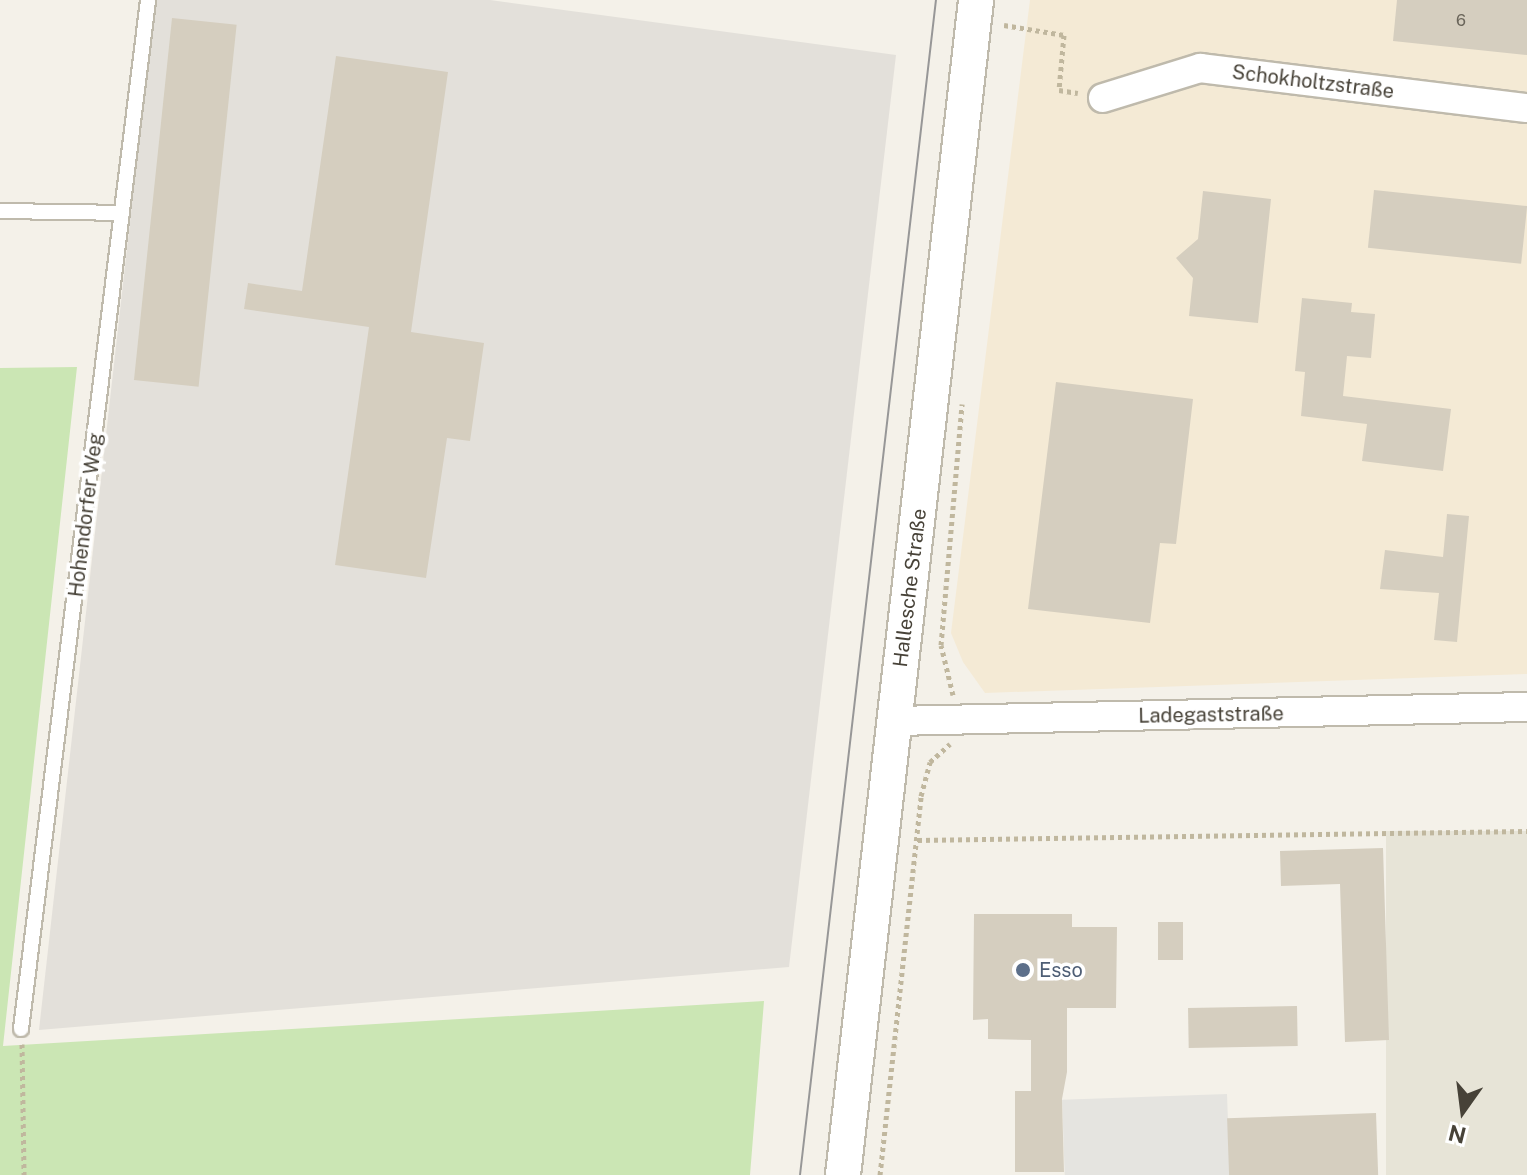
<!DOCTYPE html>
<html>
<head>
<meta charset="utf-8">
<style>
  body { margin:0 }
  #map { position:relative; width:1527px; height:1175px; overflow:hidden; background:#f4f1e9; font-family:"Public Sans",sans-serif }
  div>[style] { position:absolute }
  .residential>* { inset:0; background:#e7e4d7; transform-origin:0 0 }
  .commercial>* { inset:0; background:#f4ead5 }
  .industrial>* { inset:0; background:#e3e0da }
  .green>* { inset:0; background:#cbe6b4 }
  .parking>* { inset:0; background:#e5e4e0; transform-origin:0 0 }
  .building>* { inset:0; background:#d5cebf; transform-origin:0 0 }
  .path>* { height:5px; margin-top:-2.5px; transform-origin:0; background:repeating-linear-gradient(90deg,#c0b79e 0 4px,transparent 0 8px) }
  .roads { filter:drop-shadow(2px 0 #bfbaac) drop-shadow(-2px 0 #bfbaac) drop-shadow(0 2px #bfbaac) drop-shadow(0 -2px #bfbaac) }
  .service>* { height:14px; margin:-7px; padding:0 7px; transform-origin:7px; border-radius:7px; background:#fff }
  .minor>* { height:28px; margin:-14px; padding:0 14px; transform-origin:14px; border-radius:14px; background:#fff }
  .tertiary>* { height:34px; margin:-17px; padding:0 17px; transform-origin:17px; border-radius:17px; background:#fff }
  .tram>* { height:2px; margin:-1px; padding:0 1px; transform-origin:1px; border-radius:1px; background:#979797 }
  .dots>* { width:22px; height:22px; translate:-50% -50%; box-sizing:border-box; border:4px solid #fff; border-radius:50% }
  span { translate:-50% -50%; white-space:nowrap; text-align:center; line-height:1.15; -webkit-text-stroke:7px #fff; paint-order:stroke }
  .number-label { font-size:16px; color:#6a655a }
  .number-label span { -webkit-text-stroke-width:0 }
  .street-label { font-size:20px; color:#474238 }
  .service-label { font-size:20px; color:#4e5e75 }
  .left { translate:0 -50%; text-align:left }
  .north { position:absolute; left:1423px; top:1071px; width:80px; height:80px; -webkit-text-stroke:6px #fff; paint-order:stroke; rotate:194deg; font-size:22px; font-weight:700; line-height:32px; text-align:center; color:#474238 }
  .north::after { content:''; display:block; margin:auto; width:28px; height:36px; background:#474238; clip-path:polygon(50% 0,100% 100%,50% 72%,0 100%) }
</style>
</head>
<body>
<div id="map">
  <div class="residential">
    <div style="left:1527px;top:831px;width:344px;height:141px;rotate:90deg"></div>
  </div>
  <div class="commercial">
    <div style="clip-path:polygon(1030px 0,1527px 0,1527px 674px,985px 693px,963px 662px,951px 633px)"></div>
  </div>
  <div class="industrial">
    <div style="clip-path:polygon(155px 0,490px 0,896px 55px,789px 967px,39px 1030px)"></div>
  </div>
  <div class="green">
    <div style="clip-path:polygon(77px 367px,3px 1046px,764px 1001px,750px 1175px,0 1175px,0 368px)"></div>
  </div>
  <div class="parking">
    <div style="left:1227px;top:1094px;width:81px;height:165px;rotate:88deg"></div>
  </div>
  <div class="building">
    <div style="clip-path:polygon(1397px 0,1527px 0,1527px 55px,1393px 41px)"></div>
    <div style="left:172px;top:18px;width:65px;height:364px;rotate:6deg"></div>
    <div style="clip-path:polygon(336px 56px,448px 72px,411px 332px,484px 343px,470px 441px,447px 438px,426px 578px,335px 565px,369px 327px,244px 309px,248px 283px,302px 291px)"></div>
    <div style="left:1374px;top:190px;width:154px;height:58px;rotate:6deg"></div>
    <div style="clip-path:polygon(1203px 191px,1271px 199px,1258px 323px,1189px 316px,1193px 278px,1176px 258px,1198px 239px)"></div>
    <div style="clip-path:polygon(1302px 298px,1352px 303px,1351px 312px,1375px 314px,1371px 358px,1347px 356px,1343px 396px,1451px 409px,1443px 471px,1362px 461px,1367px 424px,1301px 416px,1305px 372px,1295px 371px)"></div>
    <div style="clip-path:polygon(1056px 382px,1193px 399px,1176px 544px,1160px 543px,1150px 623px,1028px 609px)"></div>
    <div style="clip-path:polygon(1447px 514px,1469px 516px,1457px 642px,1434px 640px,1439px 593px,1380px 589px,1385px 550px,1443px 557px)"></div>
    <div style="clip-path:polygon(1383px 848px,1389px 1040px,1345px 1042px,1340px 884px,1281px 886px,1280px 851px)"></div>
    <div style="clip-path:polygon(974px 914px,1072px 914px,1072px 927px,1117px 927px,1116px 1008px,1067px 1008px,1067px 1072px,1062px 1099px,1064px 1172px,1015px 1172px,1015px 1091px,1031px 1091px,1031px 1040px,988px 1039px,988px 1019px,973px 1020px)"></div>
    <div style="left:1158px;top:922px;width:25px;height:38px"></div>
    <div style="left:1297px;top:1006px;width:40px;height:109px;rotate:89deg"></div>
    <div style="left:1376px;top:1113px;width:62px;height:149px;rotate:88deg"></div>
  </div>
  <div class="path">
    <div style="left:1004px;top:25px;width:61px;rotate:9.5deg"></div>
    <div style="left:1064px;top:35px;width:55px;rotate:95.2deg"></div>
    <div style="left:1059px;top:90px;width:19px;rotate:9deg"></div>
    <div style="left:953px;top:695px;width:51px;rotate:-103.5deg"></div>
    <div style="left:941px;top:645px;width:242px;rotate:-85deg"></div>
    <div style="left:918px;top:840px;width:609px;rotate:-0.85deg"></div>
    <div style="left:22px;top:1044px;width:131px;rotate:89.1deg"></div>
    <div style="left:880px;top:1175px;width:381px;rotate:-83.8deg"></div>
    <div style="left:921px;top:796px;width:35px;rotate:-75deg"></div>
    <div style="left:930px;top:762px;width:27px;rotate:-42deg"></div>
  </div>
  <div class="roads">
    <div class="service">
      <div style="left:0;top:211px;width:122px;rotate:0.9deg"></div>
      <div style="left:21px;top:1029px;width:1037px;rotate:-82.96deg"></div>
    </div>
    <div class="minor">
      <div style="left:1103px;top:98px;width:102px;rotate:-17.2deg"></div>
      <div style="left:1200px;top:68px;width:329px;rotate:7deg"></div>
      <div style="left:895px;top:721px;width:632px;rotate:-1.27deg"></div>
    </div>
    <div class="tertiary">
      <div style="left:843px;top:1175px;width:1183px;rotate:-83.54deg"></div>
    </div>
  </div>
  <div class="tram">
    <div style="left:800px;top:1175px;width:1183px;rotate:-83.4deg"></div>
  </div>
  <div class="dots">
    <div style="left:1023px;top:970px;background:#5c6f8a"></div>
  </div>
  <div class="number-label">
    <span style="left:1461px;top:21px">6</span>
  </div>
  <div class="street-label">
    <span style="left:1313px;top:82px;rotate:7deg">Schokholtzstraße</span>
    <span style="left:86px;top:515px;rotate:-83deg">Hohendorfer Weg</span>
    <span style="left:910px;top:588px;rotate:-83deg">Hallesche Straße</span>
    <span style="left:1211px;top:715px;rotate:-1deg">Ladegaststraße</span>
  </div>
  <div class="service-label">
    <span class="left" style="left:1039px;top:970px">Esso</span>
  </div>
  <div class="north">N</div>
</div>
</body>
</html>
